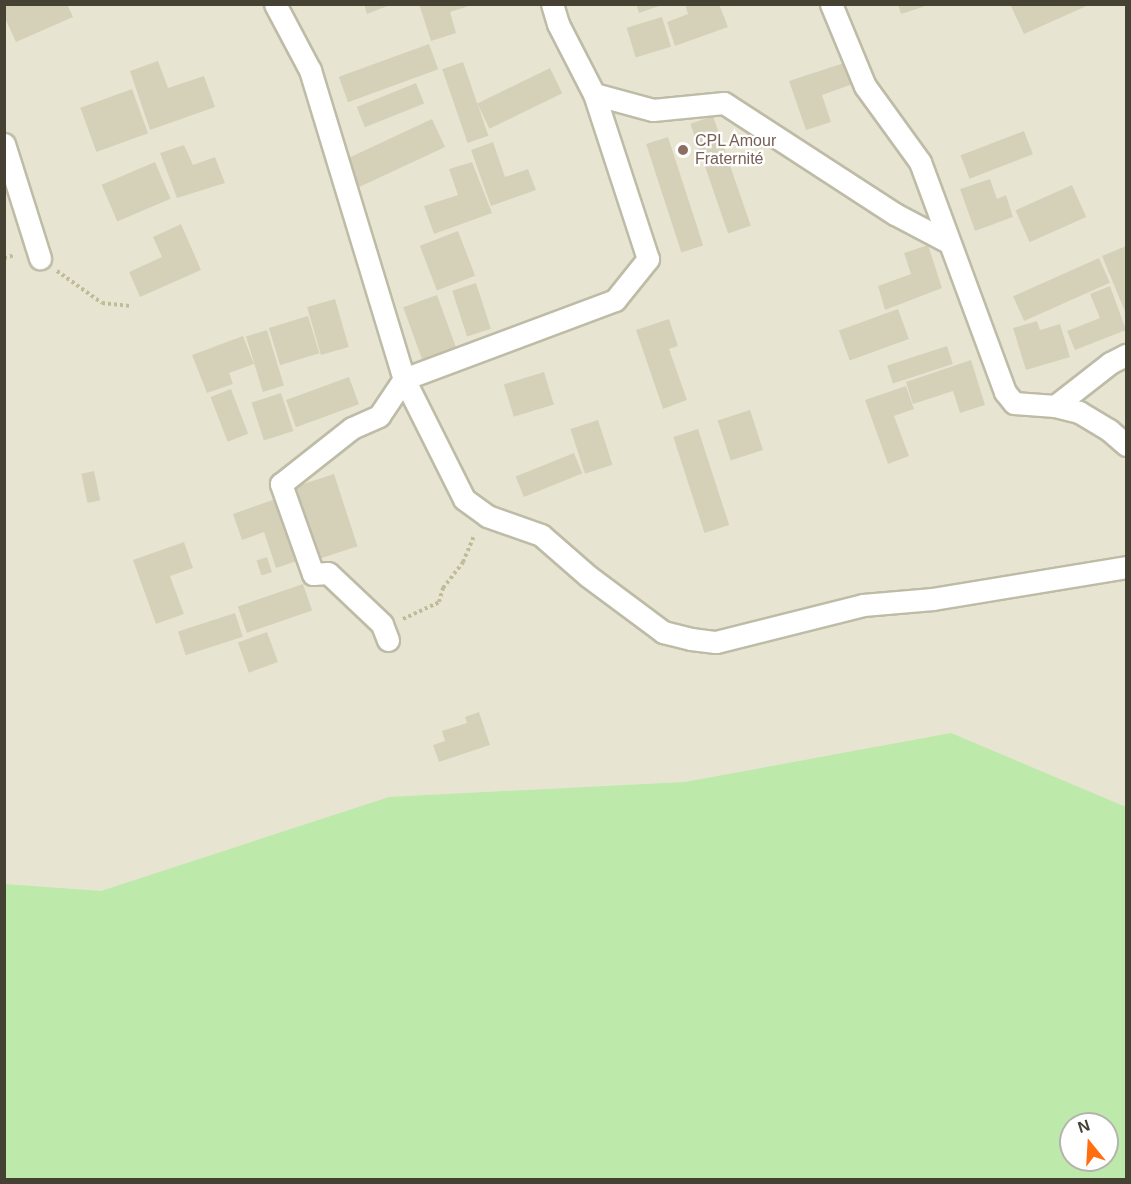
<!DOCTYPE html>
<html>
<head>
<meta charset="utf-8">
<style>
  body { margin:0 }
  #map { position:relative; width:1131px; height:1184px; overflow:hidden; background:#f3f2e4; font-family:Helvetica,sans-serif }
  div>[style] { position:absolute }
  .residential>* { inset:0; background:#e7e5d2 }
  .green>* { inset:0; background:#bde9aa }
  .building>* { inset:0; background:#d5d1b9; transform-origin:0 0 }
  .path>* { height:4px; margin-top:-2px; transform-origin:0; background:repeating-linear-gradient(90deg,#c1bc97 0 3px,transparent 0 6px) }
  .roads { filter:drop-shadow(2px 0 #bebca6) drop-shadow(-2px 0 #bebca6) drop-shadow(0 2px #bebca6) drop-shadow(0 -2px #bebca6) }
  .minor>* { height:21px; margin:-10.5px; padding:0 10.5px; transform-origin:10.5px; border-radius:10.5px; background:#fff }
  .dots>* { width:16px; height:16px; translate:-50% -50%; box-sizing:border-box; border:3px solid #fff; border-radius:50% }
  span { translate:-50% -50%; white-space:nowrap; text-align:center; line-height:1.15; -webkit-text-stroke:4.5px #fff; paint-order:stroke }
  .education-label { font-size:16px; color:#785e54 }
  .left { translate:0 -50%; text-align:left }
  .frame { position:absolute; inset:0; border:6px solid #454234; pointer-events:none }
  .north { position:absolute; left:1059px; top:1112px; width:60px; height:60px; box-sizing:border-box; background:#fff; border:2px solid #b5b3ae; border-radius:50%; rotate:342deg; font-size:16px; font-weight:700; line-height:24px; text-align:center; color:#454234 }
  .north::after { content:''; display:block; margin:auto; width:21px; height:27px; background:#ff6e0f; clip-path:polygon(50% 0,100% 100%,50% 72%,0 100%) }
</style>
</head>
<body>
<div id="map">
  <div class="residential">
    <div style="clip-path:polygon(evenodd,5px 5px,1126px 5px,1126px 1179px,5px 1180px,5px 5px,1071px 1124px,1107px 1124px,1107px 1160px,1071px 1160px,1071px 1124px)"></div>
  </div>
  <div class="green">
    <div style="clip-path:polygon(evenodd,951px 733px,1126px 807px,1126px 1179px,5px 1179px,5px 884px,101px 891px,389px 797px,685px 782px,951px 733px,1071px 1124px,1107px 1124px,1107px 1160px,1071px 1160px,1071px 1124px)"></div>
  </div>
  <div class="building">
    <div style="clip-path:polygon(4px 4px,67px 4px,73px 17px,16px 42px,4px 16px)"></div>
    <div style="clip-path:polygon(364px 4px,390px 4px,390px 5px,367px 14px)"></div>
    <div style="clip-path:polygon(419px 4px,472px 4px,472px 5px,450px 12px,456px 33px,431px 41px)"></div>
    <div style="clip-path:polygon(636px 4px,662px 4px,662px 5px,639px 13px)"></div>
    <div style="clip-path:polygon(685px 4px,719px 4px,728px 27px,675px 46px,667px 22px,688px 14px)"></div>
    <div style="clip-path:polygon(898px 4px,928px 4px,929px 5px,901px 14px)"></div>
    <div style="clip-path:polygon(1010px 4px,1091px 4px,1024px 34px)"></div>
    <div style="left:662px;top:17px;width:31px;height:37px;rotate:73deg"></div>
    <div style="left:429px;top:44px;width:27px;height:96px;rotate:70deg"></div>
    <div style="clip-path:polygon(158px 61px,168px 88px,204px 76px,215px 107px,150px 130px,130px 71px)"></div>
    <div style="left:463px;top:62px;width:78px;height:22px;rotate:71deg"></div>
    <div style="clip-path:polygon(847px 62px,856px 83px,822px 95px,831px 122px,806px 130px,789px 81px)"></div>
    <div style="left:550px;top:68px;width:28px;height:81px;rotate:64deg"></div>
    <div style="left:416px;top:83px;width:22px;height:64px;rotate:68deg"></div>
    <div style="left:132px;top:89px;width:47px;height:55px;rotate:70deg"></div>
    <div style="left:713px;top:116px;width:116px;height:24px;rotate:71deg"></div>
    <div style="left:432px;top:119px;width:31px;height:97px;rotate:65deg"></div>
    <div style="left:1024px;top:131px;width:25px;height:68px;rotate:69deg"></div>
    <div style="left:668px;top:137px;width:114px;height:23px;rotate:72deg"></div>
    <div style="clip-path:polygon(493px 142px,505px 177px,528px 169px,536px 190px,491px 206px,471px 150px)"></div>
    <div style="clip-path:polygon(184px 145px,193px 165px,215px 157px,225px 183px,177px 198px,160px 153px)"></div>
    <div style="left:155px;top:162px;width:40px;height:58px;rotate:67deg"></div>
    <div style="clip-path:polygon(472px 162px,492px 213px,434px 234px,424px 206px,458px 195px,449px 169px)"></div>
    <div style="clip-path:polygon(990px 179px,997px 199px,1006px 195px,1013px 217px,975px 231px,960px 189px)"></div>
    <div style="left:1072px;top:185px;width:35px;height:62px;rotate:66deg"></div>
    <div style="clip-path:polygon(181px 224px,201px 270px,140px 297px,129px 272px,162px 257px,153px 237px)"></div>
    <div style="left:458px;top:231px;width:48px;height:41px;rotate:69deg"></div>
    <div style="clip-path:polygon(928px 245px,942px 288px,885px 310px,878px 286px,911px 274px,904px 253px)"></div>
    <div style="clip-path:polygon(1126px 246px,1126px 314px,1102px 256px)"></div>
    <div style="left:1099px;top:258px;width:27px;height:94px;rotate:66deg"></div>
    <div style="left:476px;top:283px;width:48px;height:25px;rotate:72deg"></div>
    <div style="clip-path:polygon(1110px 286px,1126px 330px,1075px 350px,1067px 331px,1100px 318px,1090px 294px)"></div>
    <div style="left:437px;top:295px;width:58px;height:36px;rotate:70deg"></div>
    <div style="left:335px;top:299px;width:50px;height:29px;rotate:74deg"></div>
    <div style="left:898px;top:309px;width:32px;height:63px;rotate:70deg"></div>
    <div style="left:308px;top:316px;width:39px;height:41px;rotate:73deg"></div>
    <div style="clip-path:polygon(669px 319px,678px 346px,669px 349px,687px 400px,663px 409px,636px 330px)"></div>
    <div style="clip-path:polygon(1037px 321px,1040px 330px,1060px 324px,1070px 357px,1026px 370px,1013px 328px)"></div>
    <div style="left:267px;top:330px;width:58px;height:22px;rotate:73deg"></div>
    <div style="clip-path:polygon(243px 336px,254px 364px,229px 373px,233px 384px,207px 393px,192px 355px)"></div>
    <div style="left:947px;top:346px;width:19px;height:63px;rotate:72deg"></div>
    <div style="clip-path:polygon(971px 360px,985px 405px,960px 413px,953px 391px,913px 404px,906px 382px)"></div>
    <div style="left:544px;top:372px;width:34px;height:42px;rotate:73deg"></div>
    <div style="left:349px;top:377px;width:29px;height:67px;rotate:70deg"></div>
    <div style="clip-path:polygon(906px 386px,914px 409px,894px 416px,909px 456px,888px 464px,865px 400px)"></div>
    <div style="left:231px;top:389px;width:48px;height:22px;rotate:69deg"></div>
    <div style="left:281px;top:393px;width:40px;height:31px;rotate:72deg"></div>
    <div style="left:750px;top:410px;width:42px;height:34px;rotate:72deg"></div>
    <div style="left:598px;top:420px;width:47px;height:29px;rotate:72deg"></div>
    <div style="left:698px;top:429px;width:101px;height:26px;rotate:72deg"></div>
    <div style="left:574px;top:453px;width:22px;height:63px;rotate:68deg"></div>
    <div style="left:94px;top:471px;width:30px;height:13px;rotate:78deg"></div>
    <div style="left:334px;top:474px;width:76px;height:44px;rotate:72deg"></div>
    <div style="clip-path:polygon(281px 497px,303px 559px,276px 568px,264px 532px,242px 540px,233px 514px)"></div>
    <div style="clip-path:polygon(184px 542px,193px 568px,170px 576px,184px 614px,156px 624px,133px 560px)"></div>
    <div style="left:267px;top:557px;width:16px;height:11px;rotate:72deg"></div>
    <div style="left:303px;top:584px;width:28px;height:69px;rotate:71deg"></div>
    <div style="left:235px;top:613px;width:25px;height:60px;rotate:72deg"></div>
    <div style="left:267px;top:632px;width:32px;height:31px;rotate:70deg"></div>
    <div style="clip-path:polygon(479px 712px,490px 745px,439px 762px,433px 745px,445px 741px,442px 731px,467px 723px,465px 717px)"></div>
  </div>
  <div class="path">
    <div style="left:4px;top:258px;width:11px;rotate:-15deg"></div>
    <div style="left:57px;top:271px;width:55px;rotate:35.4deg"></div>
    <div style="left:102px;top:303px;width:30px;rotate:6deg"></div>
    <div style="left:403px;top:619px;width:40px;rotate:-25deg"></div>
    <div style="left:439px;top:602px;width:15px;rotate:-74deg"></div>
    <div style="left:443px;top:588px;width:33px;rotate:-52deg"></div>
    <div style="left:463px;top:562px;width:30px;rotate:-67deg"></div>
  </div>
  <div class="roads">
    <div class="minor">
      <div style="left:275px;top:4px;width:75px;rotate:62.1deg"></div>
      <div style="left:310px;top:70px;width:323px;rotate:73.1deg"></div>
      <div style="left:404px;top:379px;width:134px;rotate:63.4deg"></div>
      <div style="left:464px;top:499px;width:29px;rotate:36deg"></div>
      <div style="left:487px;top:516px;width:57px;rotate:19.4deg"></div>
      <div style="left:541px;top:535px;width:62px;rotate:41.1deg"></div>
      <div style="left:588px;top:576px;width:94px;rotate:36.7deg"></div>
      <div style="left:663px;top:632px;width:29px;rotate:14deg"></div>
      <div style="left:691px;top:639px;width:25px;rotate:7deg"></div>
      <div style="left:716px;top:642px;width:152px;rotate:-14.1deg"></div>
      <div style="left:863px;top:605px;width:70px;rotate:-4.9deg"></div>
      <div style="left:933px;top:599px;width:196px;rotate:-9.4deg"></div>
      <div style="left:552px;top:4px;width:21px;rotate:73deg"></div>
      <div style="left:558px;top:24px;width:79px;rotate:62.8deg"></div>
      <div style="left:594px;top:94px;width:61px;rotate:15.2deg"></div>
      <div style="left:653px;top:110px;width:71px;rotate:-5.6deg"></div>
      <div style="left:724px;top:103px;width:204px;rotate:33deg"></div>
      <div style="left:895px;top:214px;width:60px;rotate:27.8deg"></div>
      <div style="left:831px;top:4px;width:89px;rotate:67.5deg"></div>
      <div style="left:865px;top:86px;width:94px;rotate:54.1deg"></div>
      <div style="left:920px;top:162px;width:245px;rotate:69.7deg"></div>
      <div style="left:1005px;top:392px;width:14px;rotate:51deg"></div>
      <div style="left:1014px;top:403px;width:41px;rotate:4.2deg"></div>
      <div style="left:1055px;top:406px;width:25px;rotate:14deg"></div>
      <div style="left:1079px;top:412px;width:35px;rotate:31deg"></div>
      <div style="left:1109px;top:430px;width:23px;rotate:41deg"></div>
      <div style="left:4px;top:144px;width:120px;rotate:72.5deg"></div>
      <div style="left:1055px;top:406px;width:70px;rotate:-38deg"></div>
      <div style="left:1110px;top:363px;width:18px;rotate:-27deg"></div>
      <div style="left:388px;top:640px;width:17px;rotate:-111deg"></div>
      <div style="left:382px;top:624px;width:74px;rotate:-136.6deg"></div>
      <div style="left:328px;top:573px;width:15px;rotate:176deg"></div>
      <div style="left:313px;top:574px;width:96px;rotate:-109.6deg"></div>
      <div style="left:281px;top:484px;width:90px;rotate:-38.3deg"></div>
      <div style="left:352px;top:428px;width:30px;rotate:-24deg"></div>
      <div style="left:379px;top:416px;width:45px;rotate:-56deg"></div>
      <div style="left:404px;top:379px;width:225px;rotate:-20.5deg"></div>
      <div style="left:615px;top:300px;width:53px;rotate:-51.2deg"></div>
      <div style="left:648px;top:259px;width:174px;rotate:-108.1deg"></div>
    </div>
  </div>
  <div class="dots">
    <div style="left:683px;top:150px;background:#8d6e63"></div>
  </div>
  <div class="education-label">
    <span class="left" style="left:695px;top:150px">CPL Amour<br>Fraternité</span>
  </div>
  <div class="frame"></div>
  <div class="north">N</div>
</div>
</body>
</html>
